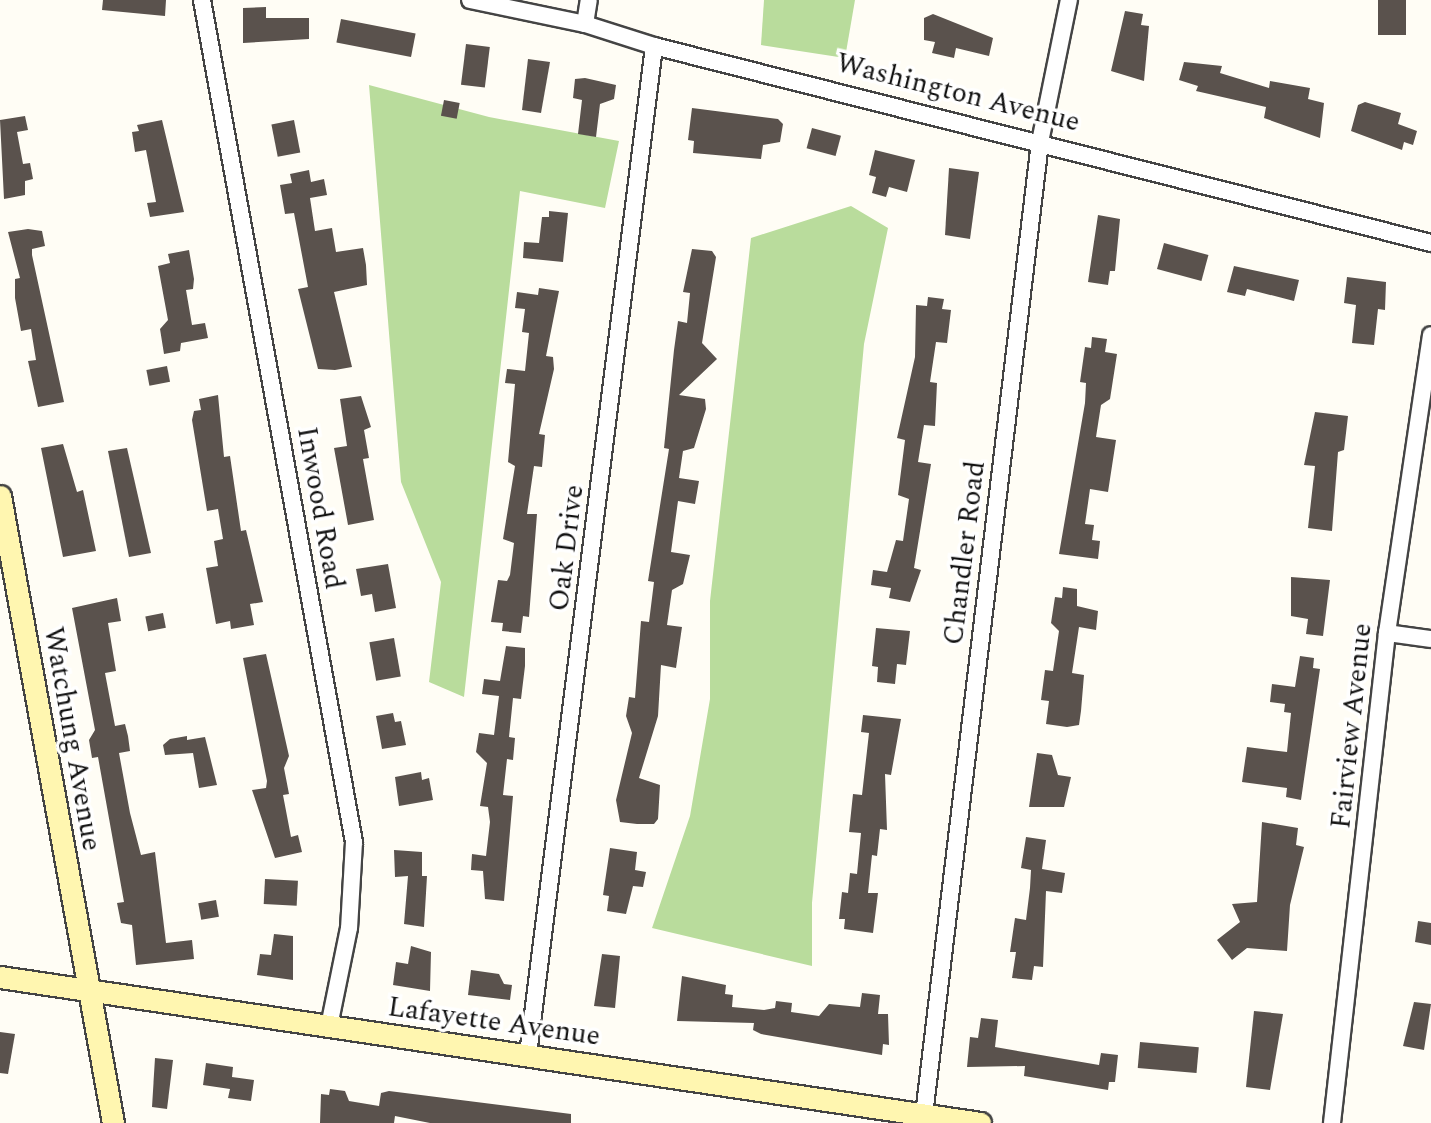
<!DOCTYPE html>
<html>
<head>
<meta charset="utf-8">
<style>
  body { margin:0 }
  #map { position:relative; width:1431px; height:1123px; overflow:hidden; background:#fffdf5; font-family:Spectral,serif }
  div>[style] { position:absolute }
  .forest>* { inset:0; background:#b9dc9c }
  .building>* { inset:0; background:#5a524d; transform-origin:0 0 }
  .roads { filter:drop-shadow(2px 0 #444) drop-shadow(-2px 0 #444) drop-shadow(0 2px #444) drop-shadow(0 -2px #444) }
  .street>* { height:16px; margin:-8px; padding:0 8px; transform-origin:8px; border-radius:8px; background:#fff }
  .secondary>* { height:21px; margin:-10.5px; padding:0 10.5px; transform-origin:10.5px; border-radius:10.5px; background:#fff6b0 }
  span { translate:-50% -50%; white-space:nowrap; text-align:center; line-height:1.15; -webkit-text-stroke:7px #fff; paint-order:stroke }
  .street-label { font-size:28px; color:#111 }
</style>
</head>
<body>
<div id="map">
  <div class="forest">
    <div style="clip-path:polygon(764px 0,855px 0,845px 58px,761px 45px)"></div>
    <div style="clip-path:polygon(369px 85px,489px 117px,619px 141px,605px 208px,520px 191px,464px 697px,429px 682px,441px 582px,401px 482px)"></div>
    <div style="clip-path:polygon(851px 206px,888px 228px,864px 344px,812px 903px,812px 966px,652px 928px,690px 816px,710px 699px,710px 601px,751px 238px)"></div>
  </div>
  <div class="building">
    <div style="clip-path:polygon(103px 0,166px 0,165px 16px,102px 10px)"></div>
    <div style="left:1378px;top:0;width:28px;height:35px"></div>
    <div style="clip-path:polygon(266px 7px,266px 18px,309px 18px,309px 39px,243px 43px,243px 8px)"></div>
    <div style="clip-path:polygon(1125px 11px,1143px 14px,1141px 25px,1149px 26px,1144px 81px,1111px 71px)"></div>
    <div style="clip-path:polygon(933px 14px,993px 38px,989px 56px,956px 48px,954px 58px,932px 53px,935px 42px,924px 40px,924px 18px)"></div>
    <div style="left:341px;top:19px;width:76px;height:24px;rotate:11deg"></div>
    <div style="left:466px;top:44px;width:24px;height:41px;rotate:7deg"></div>
    <div style="clip-path:polygon(528px 59px,550px 62px,541px 113px,522px 110px)"></div>
    <div style="clip-path:polygon(1184px 62px,1222px 66px,1220px 73px,1269px 88px,1270px 81px,1310px 88px,1308px 99px,1324px 103px,1320px 138px,1264px 118px,1266px 107px,1196px 91px,1198px 86px,1179px 80px)"></div>
    <div style="clip-path:polygon(585px 78px,616px 85px,614px 99px,600px 104px,596px 137px,578px 134px,582px 100px,573px 98px,575px 79px)"></div>
    <div style="left:444px;top:100px;width:16px;height:16px;rotate:11deg"></div>
    <div style="clip-path:polygon(1365px 102px,1401px 113px,1398px 124px,1417px 131px,1413px 145px,1404px 142px,1402px 150px,1351px 131px,1358px 105px)"></div>
    <div style="clip-path:polygon(692px 108px,778px 119px,783px 124px,780px 142px,763px 145px,761px 159px,693px 153px,694px 141px,688px 140px)"></div>
    <div style="clip-path:polygon(25px 116px,28px 130px,17px 132px,23px 164px,30px 163px,33px 179px,25px 181px,25px 195px,4px 199px,0 120px)"></div>
    <div style="clip-path:polygon(162px 120px,184px 212px,150px 217px,147px 203px,156px 202px,146px 150px,135px 152px,132px 132px,139px 131px,137px 125px)"></div>
    <div style="left:294px;top:120px;width:33px;height:23px;rotate:79deg"></div>
    <div style="left:812px;top:128px;width:30px;height:21px;rotate:15deg"></div>
    <div style="clip-path:polygon(875px 150px,915px 160px,907px 192px,889px 187px,886px 197px,872px 193px,876px 177px,869px 175px)"></div>
    <div style="clip-path:polygon(949px 168px,979px 172px,970px 239px,945px 235px)"></div>
    <div style="clip-path:polygon(309px 170px,311px 182px,324px 179px,327px 195px,310px 198px,315px 231px,332px 228px,336px 252px,363px 248px,366px 265px,367px 285px,334px 292px,352px 367px,335px 370px,318px 369px,298px 289px,308px 287px,294px 213px,285px 214px,280px 185px,292px 183px,290px 174px)"></div>
    <div style="clip-path:polygon(549px 211px,568px 213px,563px 262px,523px 258px,524px 242px,539px 243px,542px 217px,549px 217px)"></div>
    <div style="clip-path:polygon(1098px 215px,1120px 219px,1115px 271px,1110px 271px,1108px 285px,1088px 282px)"></div>
    <div style="clip-path:polygon(28px 229px,42px 231px,45px 246px,32px 249px,32px 255px,64px 402px,38px 407px,28px 361px,36px 360px,31px 329px,21px 331px,15px 298px,15px 279px,20px 278px,8px 232px)"></div>
    <div style="left:1164px;top:243px;width:46px;height:27px;rotate:15deg"></div>
    <div style="clip-path:polygon(692px 249px,712px 251px,716px 257px,702px 343px,717px 359px,679px 395px,705px 399px,706px 409px,694px 448px,683px 451px,679px 478px,699px 481px,695px 504px,678px 501px,671px 552px,690px 555px,683px 584px,672px 590px,667px 625px,682px 627px,676px 668px,661px 665px,658px 716px,639px 778px,660px 785px,658px 819px,654px 824px,637px 824px,620px 822px,616px 800px,632px 733px,626px 716px,629px 697px,635px 698px,641px 621px,649px 622px,654px 582px,648px 581px,669px 449px,664px 448px,674px 350px,678px 321px,687px 323px,690px 293px,683px 292px)"></div>
    <div style="clip-path:polygon(189px 250px,194px 279px,193px 289px,186px 290px,192px 325px,205px 323px,208px 338px,181px 343px,180px 351px,164px 354px,160px 329px,168px 320px,158px 266px,170px 263px,168px 254px)"></div>
    <div style="clip-path:polygon(1234px 266px,1299px 280px,1294px 301px,1247px 289px,1245px 296px,1227px 292px)"></div>
    <div style="clip-path:polygon(1347px 277px,1386px 282px,1385px 310px,1378px 309px,1374px 345px,1352px 343px,1356px 305px,1344px 303px)"></div>
    <div style="clip-path:polygon(539px 288px,559px 291px,546px 356px,553px 357px,554px 369px,539px 434px,545px 435px,542px 467px,534px 466px,527px 514px,537px 514px,529px 617px,523px 616px,521px 633px,502px 631px,503px 623px,491px 622px,498px 580px,507px 581px,510px 575px,514px 543px,503px 539px,515px 466px,508px 462px,515px 384px,505px 383px,507px 369px,525px 371px,529px 333px,522px 332px,525px 309px,515px 308px,517px 292px,538px 295px)"></div>
    <div style="clip-path:polygon(928px 297px,944px 299px,942px 309px,951px 310px,947px 343px,936px 342px,930px 382px,937px 383px,935px 426px,924px 425px,918px 462px,931px 464px,914px 568px,921px 570px,910px 602px,889px 598px,891px 588px,871px 585px,873px 570px,887px 572px,896px 540px,903px 541px,909px 499px,898px 495px,905px 440px,897px 438px,915px 357px,916px 305px,927px 306px)"></div>
    <div style="clip-path:polygon(1092px 337px,1107px 339px,1105px 352px,1117px 354px,1110px 399px,1101px 405px,1096px 437px,1116px 440px,1108px 492px,1090px 489px,1085px 524px,1094px 525px,1092px 540px,1100px 541px,1098px 559px,1059px 554px,1085px 403px,1086px 383px,1080px 382px,1085px 347px,1091px 348px)"></div>
    <div style="left:167px;top:366px;width:16px;height:21px;rotate:79deg"></div>
    <div style="clip-path:polygon(218px 395px,224px 457px,230px 456px,241px 531px,246px 530px,263px 602px,250px 604px,254px 625px,231px 629px,230px 621px,216px 624px,206px 568px,218px 566px,214px 541px,223px 539px,218px 509px,207px 511px,192px 420px,194px 411px,201px 410px,199px 399px)"></div>
    <div style="clip-path:polygon(361px 396px,371px 427px,364px 430px,369px 458px,363px 459px,374px 520px,348px 525px,334px 448px,347px 446px,340px 399px)"></div>
    <div style="clip-path:polygon(1315px 412px,1348px 416px,1344px 450px,1338px 452px,1332px 531px,1308px 528px,1315px 466px,1304px 465px)"></div>
    <div style="clip-path:polygon(63px 444px,77px 492px,83px 490px,96px 551px,63px 557px,41px 448px)"></div>
    <div style="clip-path:polygon(127px 448px,151px 553px,129px 557px,108px 451px)"></div>
    <div style="clip-path:polygon(388px 564px,396px 608px,375px 612px,372px 594px,361px 596px,356px 569px)"></div>
    <div style="clip-path:polygon(1291px 577px,1330px 580px,1323px 636px,1306px 634px,1308px 619px,1291px 616px)"></div>
    <div style="clip-path:polygon(1063px 587px,1077px 589px,1077px 606px,1098px 611px,1096px 630px,1079px 627px,1072px 673px,1084px 675px,1081px 711px,1079px 725px,1067px 727px,1046px 724px,1049px 701px,1041px 700px,1045px 670px,1053px 671px,1059px 631px,1051px 623px,1055px 597px,1062px 598px)"></div>
    <div style="clip-path:polygon(117px 598px,121px 621px,108px 623px,116px 671px,105px 673px,115px 726px,125px 724px,128px 736px,130px 751px,119px 753px,130px 813px,141px 855px,155px 852px,166px 943px,192px 940px,194px 959px,136px 965px,132px 925px,121px 923px,117px 903px,124px 902px,98px 757px,92px 758px,89px 740px,95px 730px,72px 608px)"></div>
    <div style="left:163px;top:613px;width:15px;height:18px;rotate:79deg"></div>
    <div style="clip-path:polygon(876px 628px,910px 631px,906px 665px,897px 664px,895px 684px,877px 682px,878px 667px,872px 666px)"></div>
    <div style="left:394px;top:638px;width:39px;height:25px;rotate:80deg"></div>
    <div style="clip-path:polygon(506px 646px,525px 648px,525px 666px,521px 699px,513px 698px,509px 737px,515px 738px,513px 760px,507px 759px,503px 795px,513px 796px,504px 901px,485px 899px,483px 871px,471px 870px,472px 854px,486px 856px,490px 822px,488px 807px,480px 806px,487px 763px,476px 752px,479px 733px,494px 735px,499px 696px,482px 694px,484px 679px,500px 681px)"></div>
    <div style="clip-path:polygon(266px 654px,289px 756px,284px 768px,289px 794px,283px 795px,291px 837px,298px 835px,302px 852px,275px 858px,252px 790px,266px 788px,267px 781px,243px 658px)"></div>
    <div style="clip-path:polygon(1300px 656px,1314px 658px,1313px 668px,1320px 669px,1301px 800px,1286px 797px,1287px 788px,1242px 782px,1247px 747px,1287px 752px,1291px 713px,1284px 712px,1285px 704px,1270px 702px,1272px 684px,1295px 687px)"></div>
    <div style="clip-path:polygon(393px 713px,395px 722px,401px 721px,406px 745px,382px 749px,376px 716px)"></div>
    <div style="clip-path:polygon(863px 715px,901px 719px,891px 775px,885px 774px,887px 830px,880px 829px,877px 856px,872px 855px,868px 893px,878px 893px,873px 933px,844px 929px,845px 919px,839px 919px,842px 892px,848px 893px,850px 873px,857px 874px,861px 833px,849px 832px,853px 794px,862px 795px,869px 733px,861px 732px)"></div>
    <div style="clip-path:polygon(187px 736px,187px 740px,205px 737px,217px 785px,199px 788px,193px 753px,165px 755px,163px 745px,170px 739px)"></div>
    <div style="clip-path:polygon(1037px 753px,1052px 755px,1058px 775px,1071px 777px,1064px 807px,1029px 807px)"></div>
    <div style="clip-path:polygon(421px 772px,422px 780px,429px 778px,433px 800px,399px 806px,395px 777px)"></div>
    <div style="clip-path:polygon(1262px 822px,1298px 828px,1296px 845px,1304px 847px,1290px 905px,1287px 951px,1247px 948px,1232px 960px,1217px 940px,1240px 922px,1232px 904px,1257px 902px)"></div>
    <div style="clip-path:polygon(1026px 837px,1046px 840px,1042px 869px,1065px 873px,1062px 893px,1046px 891px,1043px 967px,1034px 966px,1032px 980px,1012px 978px,1016px 952px,1010px 952px,1015px 918px,1026px 920px,1030px 888px,1031px 870px,1021px 868px)"></div>
    <div style="clip-path:polygon(610px 848px,637px 852px,635px 870px,646px 872px,643px 887px,633px 886px,626px 914px,607px 911px,609px 896px,603px 895px)"></div>
    <div style="clip-path:polygon(394px 850px,422px 852px,422px 876px,427px 876px,424px 927px,404px 924px,408px 876px,395px 877px)"></div>
    <div style="left:265px;top:879px;width:33px;height:25px;rotate:3deg"></div>
    <div style="left:216px;top:900px;width:17px;height:18px;rotate:80deg"></div>
    <div style="clip-path:polygon(1418px 921px,1431px 923px,1431px 945px,1415px 942px)"></div>
    <div style="clip-path:polygon(274px 934px,293px 936px,293px 980px,257px 975px,260px 954px,271px 955px)"></div>
    <div style="clip-path:polygon(411px 946px,431px 952px,430px 991px,393px 985px,396px 962px,408px 964px)"></div>
    <div style="clip-path:polygon(602px 954px,620px 956px,615px 1008px,594px 1006px)"></div>
    <div style="clip-path:polygon(471px 970px,499px 974px,504px 984px,512px 985px,510px 1000px,468px 995px)"></div>
    <div style="clip-path:polygon(682px 976px,726px 985px,725px 994px,733px 995px,732px 1007px,764px 1010px,775px 1008px,776px 1001px,792px 1003px,791px 1012px,819px 1016px,829px 1004px,860px 1007px,862px 993px,880px 995px,878px 1014px,888px 1014px,889px 1045px,883px 1044px,882px 1055px,761px 1034px,753px 1030px,754px 1023px,677px 1021px)"></div>
    <div style="clip-path:polygon(1414px 1002px,1431px 1004px,1424px 1050px,1403px 1046px)"></div>
    <div style="clip-path:polygon(1254px 1011px,1283px 1014px,1270px 1090px,1246px 1087px)"></div>
    <div style="clip-path:polygon(981px 1018px,998px 1020px,995px 1047px,1099px 1065px,1101px 1053px,1118px 1055px,1115px 1082px,1109px 1082px,1108px 1090px,1024px 1076px,1025px 1066px,967px 1067px,970px 1037px,978px 1038px)"></div>
    <div style="clip-path:polygon(0 1032px,15px 1034px,8px 1074px,0 1073px)"></div>
    <div style="left:1140px;top:1042px;width:59px;height:26px;rotate:5deg"></div>
    <div style="clip-path:polygon(155px 1058px,173px 1060px,167px 1109px,152px 1107px)"></div>
    <div style="clip-path:polygon(206px 1063px,233px 1067px,232px 1077px,254px 1080px,251px 1101px,228px 1098px,230px 1089px,203px 1085px)"></div>
    <div style="clip-path:polygon(330px 1089px,345px 1091px,349px 1101px,379px 1106px,381px 1093px,389px 1091px,571px 1114px,571px 1123px,430px 1123px,395px 1116px,394px 1123px,320px 1123px,321px 1094px,329px 1095px)"></div>
  </div>
  <div class="roads">
    <div class="street">
      <div style="left:202px;top:0;width:856px;rotate:79.77deg"></div>
      <div style="left:354px;top:842px;width:86px;rotate:93.3deg"></div>
      <div style="left:349px;top:928px;width:100px;rotate:101.5deg"></div>
      <div style="left:470px;top:0;width:117px;rotate:11.8deg"></div>
      <div style="left:585px;top:24px;width:72px;rotate:17.7deg"></div>
      <div style="left:654px;top:46px;width:802px;rotate:14.23deg"></div>
      <div style="left:585px;top:24px;width:24px;rotate:-81deg"></div>
      <div style="left:1387px;top:633px;width:44px;rotate:7.8deg"></div>
      <div style="left:528px;top:1055px;width:1017px;rotate:-82.88deg"></div>
      <div style="left:924px;top:1115px;width:980px;rotate:-83.2deg"></div>
      <div style="left:1040px;top:142px;width:145px;rotate:-78.5deg"></div>
      <div style="left:1332px;top:1123px;width:493px;rotate:-83.6deg"></div>
      <div style="left:1387px;top:633px;width:301px;rotate:-81.6deg"></div>
    </div>
    <div class="secondary">
      <div style="left:0;top:496px;width:637px;rotate:79.78deg"></div>
      <div style="left:0;top:977px;width:991px;rotate:8.47deg"></div>
    </div>
  </div>
  <div class="street-label">
    <span style="left:958px;top:93px;rotate:14deg">Washington Avenue</span>
    <span style="left:320px;top:508px;rotate:80deg">Inwood Road</span>
    <span style="left:567px;top:548px;rotate:-83deg">Oak Drive</span>
    <span style="left:965px;top:553px;rotate:-83deg">Chandler Road</span>
    <span style="left:1352px;top:726px;rotate:-84deg">Fairview Avenue</span>
    <span style="left:72px;top:739px;rotate:80deg">Watchung Avenue</span>
    <span style="left:494px;top:1022px;rotate:8deg">Lafayette Avenue</span>
  </div>
</div>
</body>
</html>
